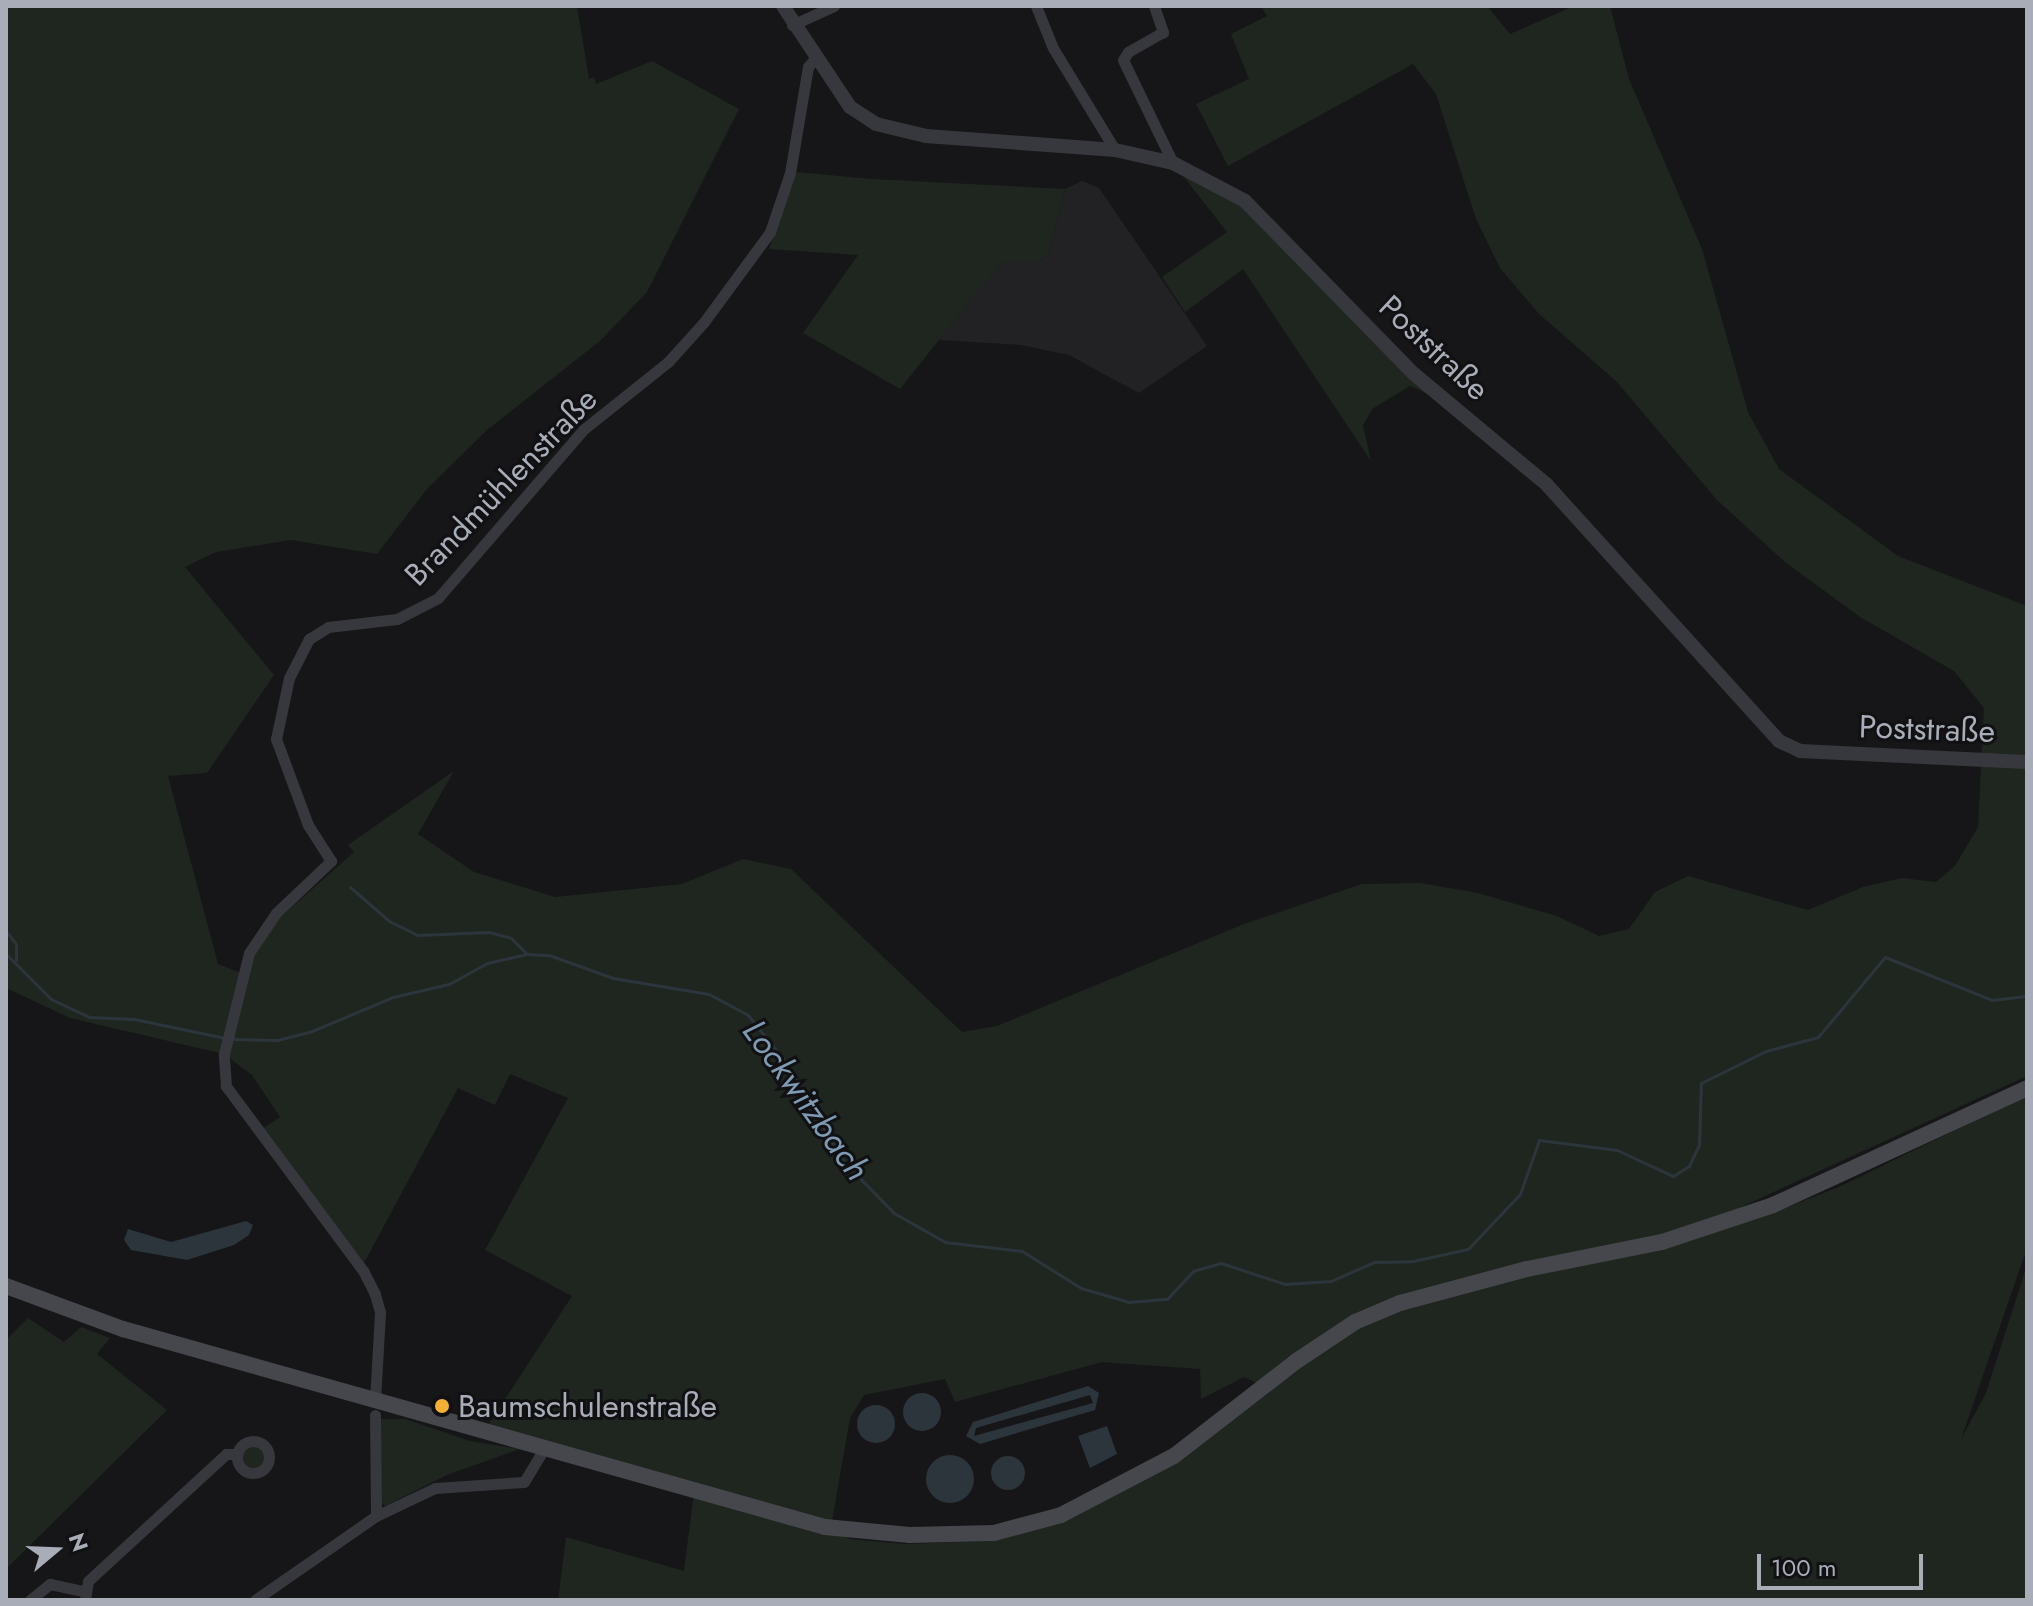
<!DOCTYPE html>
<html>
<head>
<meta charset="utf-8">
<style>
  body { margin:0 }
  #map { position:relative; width:2033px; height:1606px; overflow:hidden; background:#161618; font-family:Jost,sans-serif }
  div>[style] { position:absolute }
  .built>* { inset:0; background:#222225 }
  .green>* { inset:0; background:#1e261f }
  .round { border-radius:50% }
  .water>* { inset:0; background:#2c353c }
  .stream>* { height:3px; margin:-1.5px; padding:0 1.5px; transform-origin:1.5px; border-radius:1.5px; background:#2c353c }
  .minor>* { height:11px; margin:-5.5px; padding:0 5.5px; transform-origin:5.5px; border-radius:5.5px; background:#37383d }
  .minor>.ring { margin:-5.5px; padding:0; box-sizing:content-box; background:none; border:11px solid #37383d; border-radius:50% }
  .tertiary>* { height:14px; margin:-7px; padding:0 7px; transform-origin:7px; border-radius:7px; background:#37383d }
  .secondary>* { height:16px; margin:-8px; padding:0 8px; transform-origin:8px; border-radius:8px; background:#45474d }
  .dots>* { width:22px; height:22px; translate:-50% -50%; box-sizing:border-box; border:4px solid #111113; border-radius:50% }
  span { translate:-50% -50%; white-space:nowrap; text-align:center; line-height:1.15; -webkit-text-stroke:6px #111113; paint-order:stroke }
  .street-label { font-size:32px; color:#a8adb8 }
  .poi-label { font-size:32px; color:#a8adb8 }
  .left { translate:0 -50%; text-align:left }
  .water-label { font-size:34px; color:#7f9bb3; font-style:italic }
  .frame { position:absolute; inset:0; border:8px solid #a8adb8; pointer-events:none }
  .north { position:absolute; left:16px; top:1510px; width:80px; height:80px; -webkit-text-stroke:6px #111113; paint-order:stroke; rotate:71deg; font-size:22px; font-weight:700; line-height:32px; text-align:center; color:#a8adb8 }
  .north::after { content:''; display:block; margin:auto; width:28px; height:36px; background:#a8adb8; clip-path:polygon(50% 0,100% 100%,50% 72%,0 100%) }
  .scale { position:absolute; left:1757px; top:1554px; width:166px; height:36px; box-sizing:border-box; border:4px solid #a8adb8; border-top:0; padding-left:10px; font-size:24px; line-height:28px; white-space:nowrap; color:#a8adb8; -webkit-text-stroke:6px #111113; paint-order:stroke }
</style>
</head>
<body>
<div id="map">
  <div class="built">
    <div style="clip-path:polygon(1082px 181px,1099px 188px,1207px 346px,1139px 393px,1069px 355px,1021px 345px,939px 340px,1001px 261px,1040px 261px,1048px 255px,1065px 189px)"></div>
  </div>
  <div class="green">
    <div style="clip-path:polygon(6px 6px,577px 6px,589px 79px,594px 77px,596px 84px,652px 61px,739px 109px,647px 292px,600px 341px,487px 430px,427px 489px,377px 554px,291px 540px,216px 552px,185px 567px,274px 675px,207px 773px,168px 776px,218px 964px,241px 973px,256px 939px,354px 852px,348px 845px,454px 771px,418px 834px,474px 872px,555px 897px,682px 884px,743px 859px,791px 869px,962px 1032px,997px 1026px,1244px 924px,1362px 884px,1420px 883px,1478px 893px,1557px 916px,1599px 936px,1629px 929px,1655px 892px,1688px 876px,1808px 910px,1863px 887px,1902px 878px,1936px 882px,1955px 866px,1978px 827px,1984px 708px,1954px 671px,1860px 617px,1785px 562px,1717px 500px,1616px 381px,1539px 314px,1500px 268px,1476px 219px,1436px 94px,1413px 64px,1228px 166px,1196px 104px,1249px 79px,1231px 34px,1267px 16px,1261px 6px,1487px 6px,1510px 34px,1574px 6px,1610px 6px,1629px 79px,1702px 249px,1748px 412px,1779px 469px,1898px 556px,2027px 606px,2027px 1076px,1704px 1224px,1785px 1208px,1839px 1187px,2027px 1095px,2027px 1248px,1961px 1439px,1986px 1393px,2027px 1265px,2027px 1600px,558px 1600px,566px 1537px,684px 1571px,694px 1492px,825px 1527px,850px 1539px,904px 1544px,994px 1541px,1064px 1520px,1182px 1460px,1266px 1387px,1244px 1377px,1201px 1399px,1200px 1369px,1102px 1362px,955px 1402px,945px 1379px,864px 1395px,850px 1418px,832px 1521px,489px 1424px,572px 1296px,485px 1250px,568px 1098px,510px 1074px,495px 1105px,458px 1088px,364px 1263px,262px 1129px,280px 1117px,252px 1075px,224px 1054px,70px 1018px,6px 988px)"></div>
    <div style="clip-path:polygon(1173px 163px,1245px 201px,1450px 404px,1410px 386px,1372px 409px,1363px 426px,1371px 461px,1243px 269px,1185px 312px,1162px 277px,1227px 232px)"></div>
    <div style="clip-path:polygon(797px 172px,871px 179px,1065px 189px,1048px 255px,1040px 261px,1001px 262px,900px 389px,803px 333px,858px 255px,769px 249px)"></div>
    <div style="clip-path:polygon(28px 1318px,64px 1342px,81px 1327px,110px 1338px,97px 1354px,167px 1410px,6px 1569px,6px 1340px)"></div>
    <div style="clip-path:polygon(379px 1419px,405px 1419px,470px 1441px,520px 1449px,447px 1475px,385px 1506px,379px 1500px)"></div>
    <div class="round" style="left:243px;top:1446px;width:22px;height:22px"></div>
  </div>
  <div class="water">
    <div style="clip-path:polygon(246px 1221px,253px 1225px,249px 1235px,234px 1245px,187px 1260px,131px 1250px,124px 1240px,128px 1229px,171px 1242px)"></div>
    <div style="clip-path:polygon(evenodd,1088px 1386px,1099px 1393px,1095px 1410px,980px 1444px,966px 1436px,973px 1422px,1088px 1386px,1090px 1395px,1093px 1403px,974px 1436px,976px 1428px,1090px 1395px)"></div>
    <div class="round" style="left:903px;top:1393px;width:38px;height:38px"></div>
    <div class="round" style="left:857px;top:1405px;width:38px;height:38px"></div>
    <div style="clip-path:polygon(1107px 1426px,1117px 1454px,1090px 1468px,1078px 1436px)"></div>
    <div class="round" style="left:926px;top:1455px;width:48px;height:48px"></div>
    <div class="round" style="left:991px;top:1456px;width:34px;height:34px"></div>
  </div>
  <div class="stream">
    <div style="left:350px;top:887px;width:52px;rotate:41.1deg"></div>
    <div style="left:389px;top:921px;width:32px;rotate:26deg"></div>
    <div style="left:418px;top:935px;width:71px;rotate:-2.4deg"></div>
    <div style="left:489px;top:932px;width:23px;rotate:15deg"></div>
    <div style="left:511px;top:938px;width:21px;rotate:45deg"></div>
    <div style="left:6px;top:931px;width:16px;rotate:52deg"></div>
    <div style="left:16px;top:944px;width:16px;rotate:90deg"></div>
    <div style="left:6px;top:954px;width:64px;rotate:45deg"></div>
    <div style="left:51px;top:999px;width:42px;rotate:25.3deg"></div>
    <div style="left:89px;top:1017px;width:45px;rotate:2.5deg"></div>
    <div style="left:134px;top:1019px;width:93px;rotate:11.8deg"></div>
    <div style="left:233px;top:1039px;width:44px;rotate:1.3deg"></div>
    <div style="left:277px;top:1040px;width:36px;rotate:-14deg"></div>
    <div style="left:312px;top:1031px;width:88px;rotate:-22.8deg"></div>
    <div style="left:393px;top:997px;width:57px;rotate:-13.1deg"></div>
    <div style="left:449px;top:984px;width:43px;rotate:-28.9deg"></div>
    <div style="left:487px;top:963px;width:41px;rotate:-12.7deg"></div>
    <div style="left:527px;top:954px;width:22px;rotate:3deg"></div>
    <div style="left:549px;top:955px;width:68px;rotate:19.8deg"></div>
    <div style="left:613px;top:978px;width:97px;rotate:9.5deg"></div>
    <div style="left:709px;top:994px;width:44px;rotate:28.3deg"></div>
    <div style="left:748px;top:1015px;width:56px;rotate:51.5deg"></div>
    <div style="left:783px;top:1059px;width:120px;rotate:59.4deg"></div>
    <div style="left:844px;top:1162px;width:71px;rotate:45.6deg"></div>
    <div style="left:894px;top:1213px;width:59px;rotate:29.6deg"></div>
    <div style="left:945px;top:1242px;width:78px;rotate:6.7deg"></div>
    <div style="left:1022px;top:1251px;width:70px;rotate:32.1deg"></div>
    <div style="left:1081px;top:1288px;width:50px;rotate:16.3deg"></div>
    <div style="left:1129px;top:1302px;width:38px;rotate:-5deg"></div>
    <div style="left:1167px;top:1299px;width:38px;rotate:-47deg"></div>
    <div style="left:1193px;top:1271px;width:29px;rotate:-16deg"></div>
    <div style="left:1221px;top:1263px;width:67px;rotate:18.2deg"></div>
    <div style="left:1285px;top:1284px;width:46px;rotate:-3.7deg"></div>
    <div style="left:1331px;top:1281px;width:47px;rotate:-23.8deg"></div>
    <div style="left:1374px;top:1262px;width:39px;rotate:-1deg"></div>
    <div style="left:1413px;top:1261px;width:56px;rotate:-12.3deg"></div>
    <div style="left:1468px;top:1249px;width:76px;rotate:-46.6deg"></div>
    <div style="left:1520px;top:1194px;width:57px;rotate:-70.6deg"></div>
    <div style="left:1539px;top:1140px;width:79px;rotate:7.3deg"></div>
    <div style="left:1617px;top:1150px;width:62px;rotate:24.9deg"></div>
    <div style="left:1673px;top:1176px;width:19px;rotate:-32deg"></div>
    <div style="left:1689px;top:1166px;width:23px;rotate:-65deg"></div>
    <div style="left:1699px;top:1145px;width:62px;rotate:-88.2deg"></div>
    <div style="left:1701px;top:1083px;width:72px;rotate:-26.2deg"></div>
    <div style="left:1766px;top:1051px;width:54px;rotate:-15.1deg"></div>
    <div style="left:1818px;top:1037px;width:104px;rotate:-50.1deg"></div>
    <div style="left:1885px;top:957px;width:115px;rotate:21.9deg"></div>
    <div style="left:1992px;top:1000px;width:35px;rotate:-7deg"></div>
  </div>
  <div class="minor">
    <div style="left:1036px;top:6px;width:45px;rotate:68deg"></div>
    <div style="left:1053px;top:48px;width:119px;rotate:58.7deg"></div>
    <div style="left:1154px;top:6px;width:28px;rotate:71deg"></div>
    <div style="left:1163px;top:32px;width:40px;rotate:150.3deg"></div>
    <div style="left:1128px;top:52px;width:9px;rotate:122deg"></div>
    <div style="left:1123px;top:60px;width:114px;rotate:64.1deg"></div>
    <div style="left:792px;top:25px;width:46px;rotate:-24.3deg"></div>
    <div style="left:375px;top:1400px;width:88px;rotate:-86.7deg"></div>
    <div style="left:380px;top:1312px;width:19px;rotate:-106deg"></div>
    <div style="left:375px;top:1294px;width:25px;rotate:-117deg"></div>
    <div style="left:364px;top:1272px;width:232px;rotate:-126.6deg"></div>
    <div style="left:226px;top:1086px;width:32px;rotate:-94deg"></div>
    <div style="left:224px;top:1054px;width:104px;rotate:-76.1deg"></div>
    <div style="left:249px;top:953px;width:48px;rotate:-56deg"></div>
    <div style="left:276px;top:913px;width:76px;rotate:-43.4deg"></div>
    <div style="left:331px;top:861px;width:43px;rotate:-122.6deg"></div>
    <div style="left:308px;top:825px;width:92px;rotate:-110.4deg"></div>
    <div style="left:276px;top:739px;width:62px;rotate:-78deg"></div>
    <div style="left:289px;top:678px;width:44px;rotate:-62.9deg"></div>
    <div style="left:309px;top:639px;width:22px;rotate:-32deg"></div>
    <div style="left:328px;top:627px;width:69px;rotate:-6.6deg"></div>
    <div style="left:397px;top:619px;width:46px;rotate:-27.1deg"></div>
    <div style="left:438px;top:598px;width:223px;rotate:-49.2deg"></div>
    <div style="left:584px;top:429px;width:107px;rotate:-38.6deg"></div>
    <div style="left:668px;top:362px;width:54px;rotate:-48deg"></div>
    <div style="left:704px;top:322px;width:112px;rotate:-53.7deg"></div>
    <div style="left:770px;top:232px;width:62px;rotate:-71.3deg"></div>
    <div style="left:790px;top:173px;width:108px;rotate:-80.4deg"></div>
    <div style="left:808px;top:67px;width:11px;rotate:-52deg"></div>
    <div style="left:375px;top:1415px;width:101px;rotate:89.4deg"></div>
    <div class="ring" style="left:237px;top:1441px;width:21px;height:21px"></div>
    <div style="left:30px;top:1600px;width:26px;rotate:-39deg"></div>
    <div style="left:50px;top:1584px;width:34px;rotate:12deg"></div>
    <div style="left:85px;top:1600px;width:19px;rotate:-81deg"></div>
    <div style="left:88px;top:1581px;width:188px;rotate:-42.6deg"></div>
    <div style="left:226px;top:1454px;width:11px"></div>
    <div style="left:255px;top:1600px;width:147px;rotate:-34.8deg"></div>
    <div style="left:376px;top:1516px;width:65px;rotate:-25.4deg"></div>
    <div style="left:435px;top:1488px;width:89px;rotate:-3.9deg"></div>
    <div style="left:524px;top:1482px;width:39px;rotate:-59deg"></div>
  </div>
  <div class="tertiary">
    <div style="left:783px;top:6px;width:121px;rotate:56.4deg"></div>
    <div style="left:850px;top:107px;width:31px;rotate:33deg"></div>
    <div style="left:876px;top:124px;width:51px;rotate:13.5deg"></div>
    <div style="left:926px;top:136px;width:190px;rotate:4.2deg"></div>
    <div style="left:1115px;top:150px;width:59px;rotate:12.6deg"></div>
    <div style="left:1173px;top:163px;width:81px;rotate:27.8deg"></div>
    <div style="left:1245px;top:201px;width:242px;rotate:45.7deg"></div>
    <div style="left:1414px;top:374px;width:173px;rotate:39.8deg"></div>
    <div style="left:1547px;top:485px;width:345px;rotate:47.8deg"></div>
    <div style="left:1779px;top:741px;width:23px;rotate:25deg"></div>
    <div style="left:1800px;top:751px;width:227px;rotate:2.8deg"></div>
  </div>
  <div class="secondary">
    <div style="left:6px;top:1286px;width:125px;rotate:20.2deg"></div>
    <div style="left:123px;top:1329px;width:729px;rotate:15.75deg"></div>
    <div style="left:825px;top:1527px;width:85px;rotate:5.4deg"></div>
    <div style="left:910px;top:1535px;width:84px;rotate:-1.4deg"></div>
    <div style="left:994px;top:1533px;width:69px;rotate:-15deg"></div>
    <div style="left:1061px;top:1515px;width:127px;rotate:-27.6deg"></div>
    <div style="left:1174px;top:1456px;width:153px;rotate:-37.8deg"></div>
    <div style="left:1295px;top:1362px;width:72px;rotate:-33.7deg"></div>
    <div style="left:1355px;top:1322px;width:49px;rotate:-22.9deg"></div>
    <div style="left:1400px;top:1303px;width:131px;rotate:-15deg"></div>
    <div style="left:1527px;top:1269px;width:138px;rotate:-11.3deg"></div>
    <div style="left:1662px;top:1242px;width:117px;rotate:-18.4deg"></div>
    <div style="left:1773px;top:1205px;width:280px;rotate:-24.7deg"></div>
  </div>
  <div class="dots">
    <div style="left:442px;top:1406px;background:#f2b134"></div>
  </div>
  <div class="street-label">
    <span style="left:1434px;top:348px;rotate:43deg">Poststraße</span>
    <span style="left:501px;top:487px;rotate:-46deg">Brandmühlenstraße</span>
    <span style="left:1927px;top:729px;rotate:2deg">Poststraße</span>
  </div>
  <div class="poi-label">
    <span class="left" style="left:458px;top:1406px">Baumschulenstraße</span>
  </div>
  <div class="water-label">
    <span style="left:806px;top:1100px;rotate:54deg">Lockwitzbach</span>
  </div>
  <div class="frame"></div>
  <div class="north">N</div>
  <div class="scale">100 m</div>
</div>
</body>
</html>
